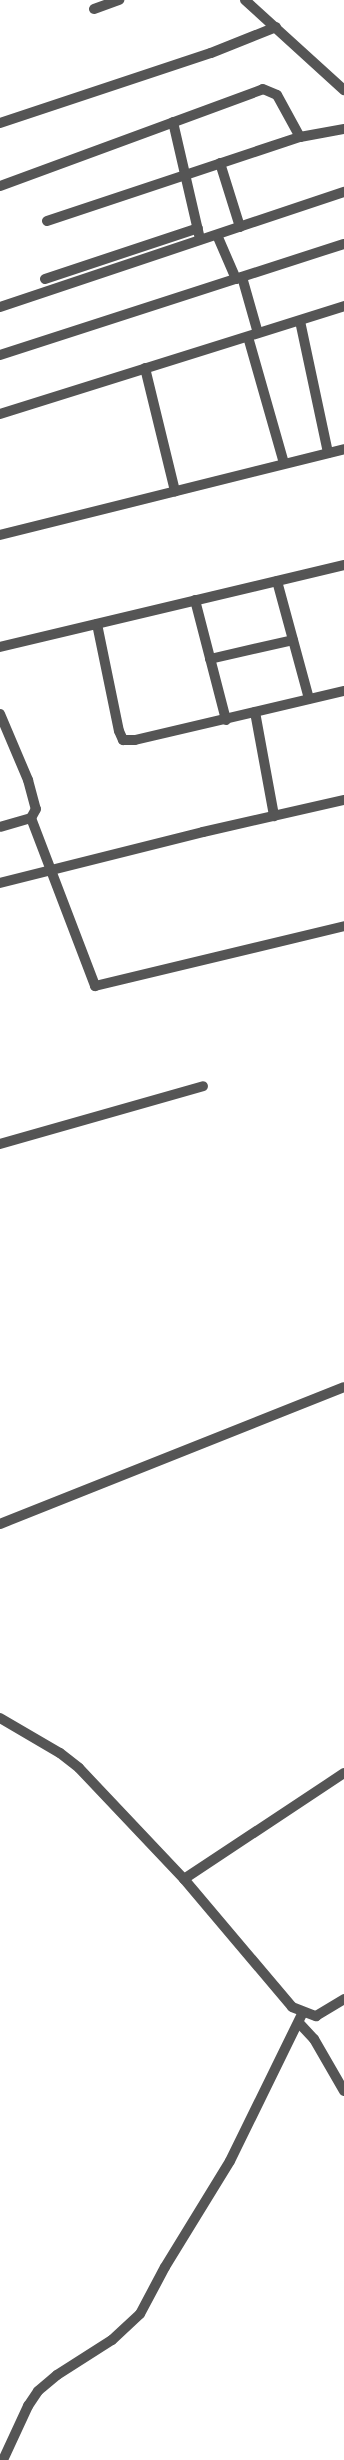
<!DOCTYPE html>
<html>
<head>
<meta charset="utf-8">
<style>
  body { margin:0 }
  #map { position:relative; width:344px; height:2460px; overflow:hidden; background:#fff; font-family:"Fira Sans Condensed",sans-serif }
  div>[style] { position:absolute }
  .minor>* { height:10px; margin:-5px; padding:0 5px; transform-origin:5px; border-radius:5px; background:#555 }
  span { translate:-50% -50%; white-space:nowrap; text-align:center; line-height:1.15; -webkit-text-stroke:3px #fff; paint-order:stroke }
</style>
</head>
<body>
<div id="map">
  <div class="minor">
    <div style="left:245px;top:0;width:134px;rotate:42.3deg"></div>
    <div style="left:94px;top:9px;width:27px;rotate:-20deg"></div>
    <div style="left:173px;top:122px;width:116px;rotate:77deg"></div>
    <div style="left:0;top:123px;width:222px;rotate:-18.4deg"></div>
    <div style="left:211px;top:53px;width:70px;rotate:-21.8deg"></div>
    <div style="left:220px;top:163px;width:67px;rotate:72.6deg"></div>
    <div style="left:0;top:186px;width:280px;rotate:-20.2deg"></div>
    <div style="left:263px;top:89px;width:15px;rotate:23deg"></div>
    <div style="left:277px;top:95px;width:48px;rotate:61.3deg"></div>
    <div style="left:47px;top:221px;width:267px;rotate:-18.4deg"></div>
    <div style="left:300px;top:137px;width:45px;rotate:-10.3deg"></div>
    <div style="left:217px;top:235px;width:48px;rotate:66.6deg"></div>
    <div style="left:242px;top:277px;width:58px;rotate:74.1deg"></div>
    <div style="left:45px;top:279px;width:161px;rotate:-18.4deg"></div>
    <div style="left:0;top:307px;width:363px;rotate:-18.5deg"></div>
    <div style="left:300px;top:321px;width:135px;rotate:78deg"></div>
    <div style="left:248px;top:337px;width:131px;rotate:74.1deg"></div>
    <div style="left:0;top:355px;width:361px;rotate:-17.9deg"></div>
    <div style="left:145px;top:368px;width:127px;rotate:76.3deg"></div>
    <div style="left:0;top:414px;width:361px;rotate:-17.4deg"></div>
    <div style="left:0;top:535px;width:355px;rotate:-14deg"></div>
    <div style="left:277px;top:581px;width:122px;rotate:74.8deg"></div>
    <div style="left:195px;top:600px;width:124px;rotate:75.5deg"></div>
    <div style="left:97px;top:624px;width:109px;rotate:78.4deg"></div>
    <div style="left:119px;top:731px;width:10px;rotate:66deg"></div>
    <div style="left:123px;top:740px;width:12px"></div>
    <div style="left:135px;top:740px;width:215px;rotate:-13.2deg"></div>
    <div style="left:0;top:647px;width:354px;rotate:-13.4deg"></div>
    <div style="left:210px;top:659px;width:85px;rotate:-12.9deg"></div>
    <div style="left:255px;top:712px;width:106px;rotate:79.6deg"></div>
    <div style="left:0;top:714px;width:72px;rotate:67deg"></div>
    <div style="left:28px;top:780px;width:30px;rotate:75deg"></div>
    <div style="left:36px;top:809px;width:10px;rotate:119deg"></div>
    <div style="left:31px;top:818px;width:32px;rotate:164deg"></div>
    <div style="left:31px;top:818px;width:180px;rotate:69.1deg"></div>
    <div style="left:95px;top:986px;width:256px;rotate:-13.5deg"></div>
    <div style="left:0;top:883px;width:209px;rotate:-14.1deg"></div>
    <div style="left:203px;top:832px;width:145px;rotate:-12.8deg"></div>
    <div style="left:0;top:1144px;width:211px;rotate:-15.9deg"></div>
    <div style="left:0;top:1524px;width:370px;rotate:-21.7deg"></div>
    <div style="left:0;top:1718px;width:69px;rotate:30.3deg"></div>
    <div style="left:60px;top:1753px;width:24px;rotate:38deg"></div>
    <div style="left:79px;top:1768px;width:153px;rotate:46.6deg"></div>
    <div style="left:184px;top:1879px;width:167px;rotate:49.8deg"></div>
    <div style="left:292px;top:2007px;width:26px;rotate:21deg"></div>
    <div style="left:316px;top:2016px;width:33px;rotate:-31deg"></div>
    <div style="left:184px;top:1879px;width:192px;rotate:-33.5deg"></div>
    <div style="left:299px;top:2023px;width:22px;rotate:47deg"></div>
    <div style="left:314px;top:2039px;width:60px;rotate:60deg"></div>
    <div style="left:3px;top:2460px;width:60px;rotate:-65.2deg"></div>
    <div style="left:28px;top:2406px;width:18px;rotate:-56deg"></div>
    <div style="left:38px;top:2391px;width:25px;rotate:-40deg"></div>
    <div style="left:57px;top:2375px;width:65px;rotate:-32.5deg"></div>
    <div style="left:112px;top:2340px;width:38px;rotate:-43deg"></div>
    <div style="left:140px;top:2314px;width:53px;rotate:-62deg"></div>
    <div style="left:165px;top:2267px;width:124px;rotate:-58.5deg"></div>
    <div style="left:230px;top:2161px;width:166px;rotate:-63.9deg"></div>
  </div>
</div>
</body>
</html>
